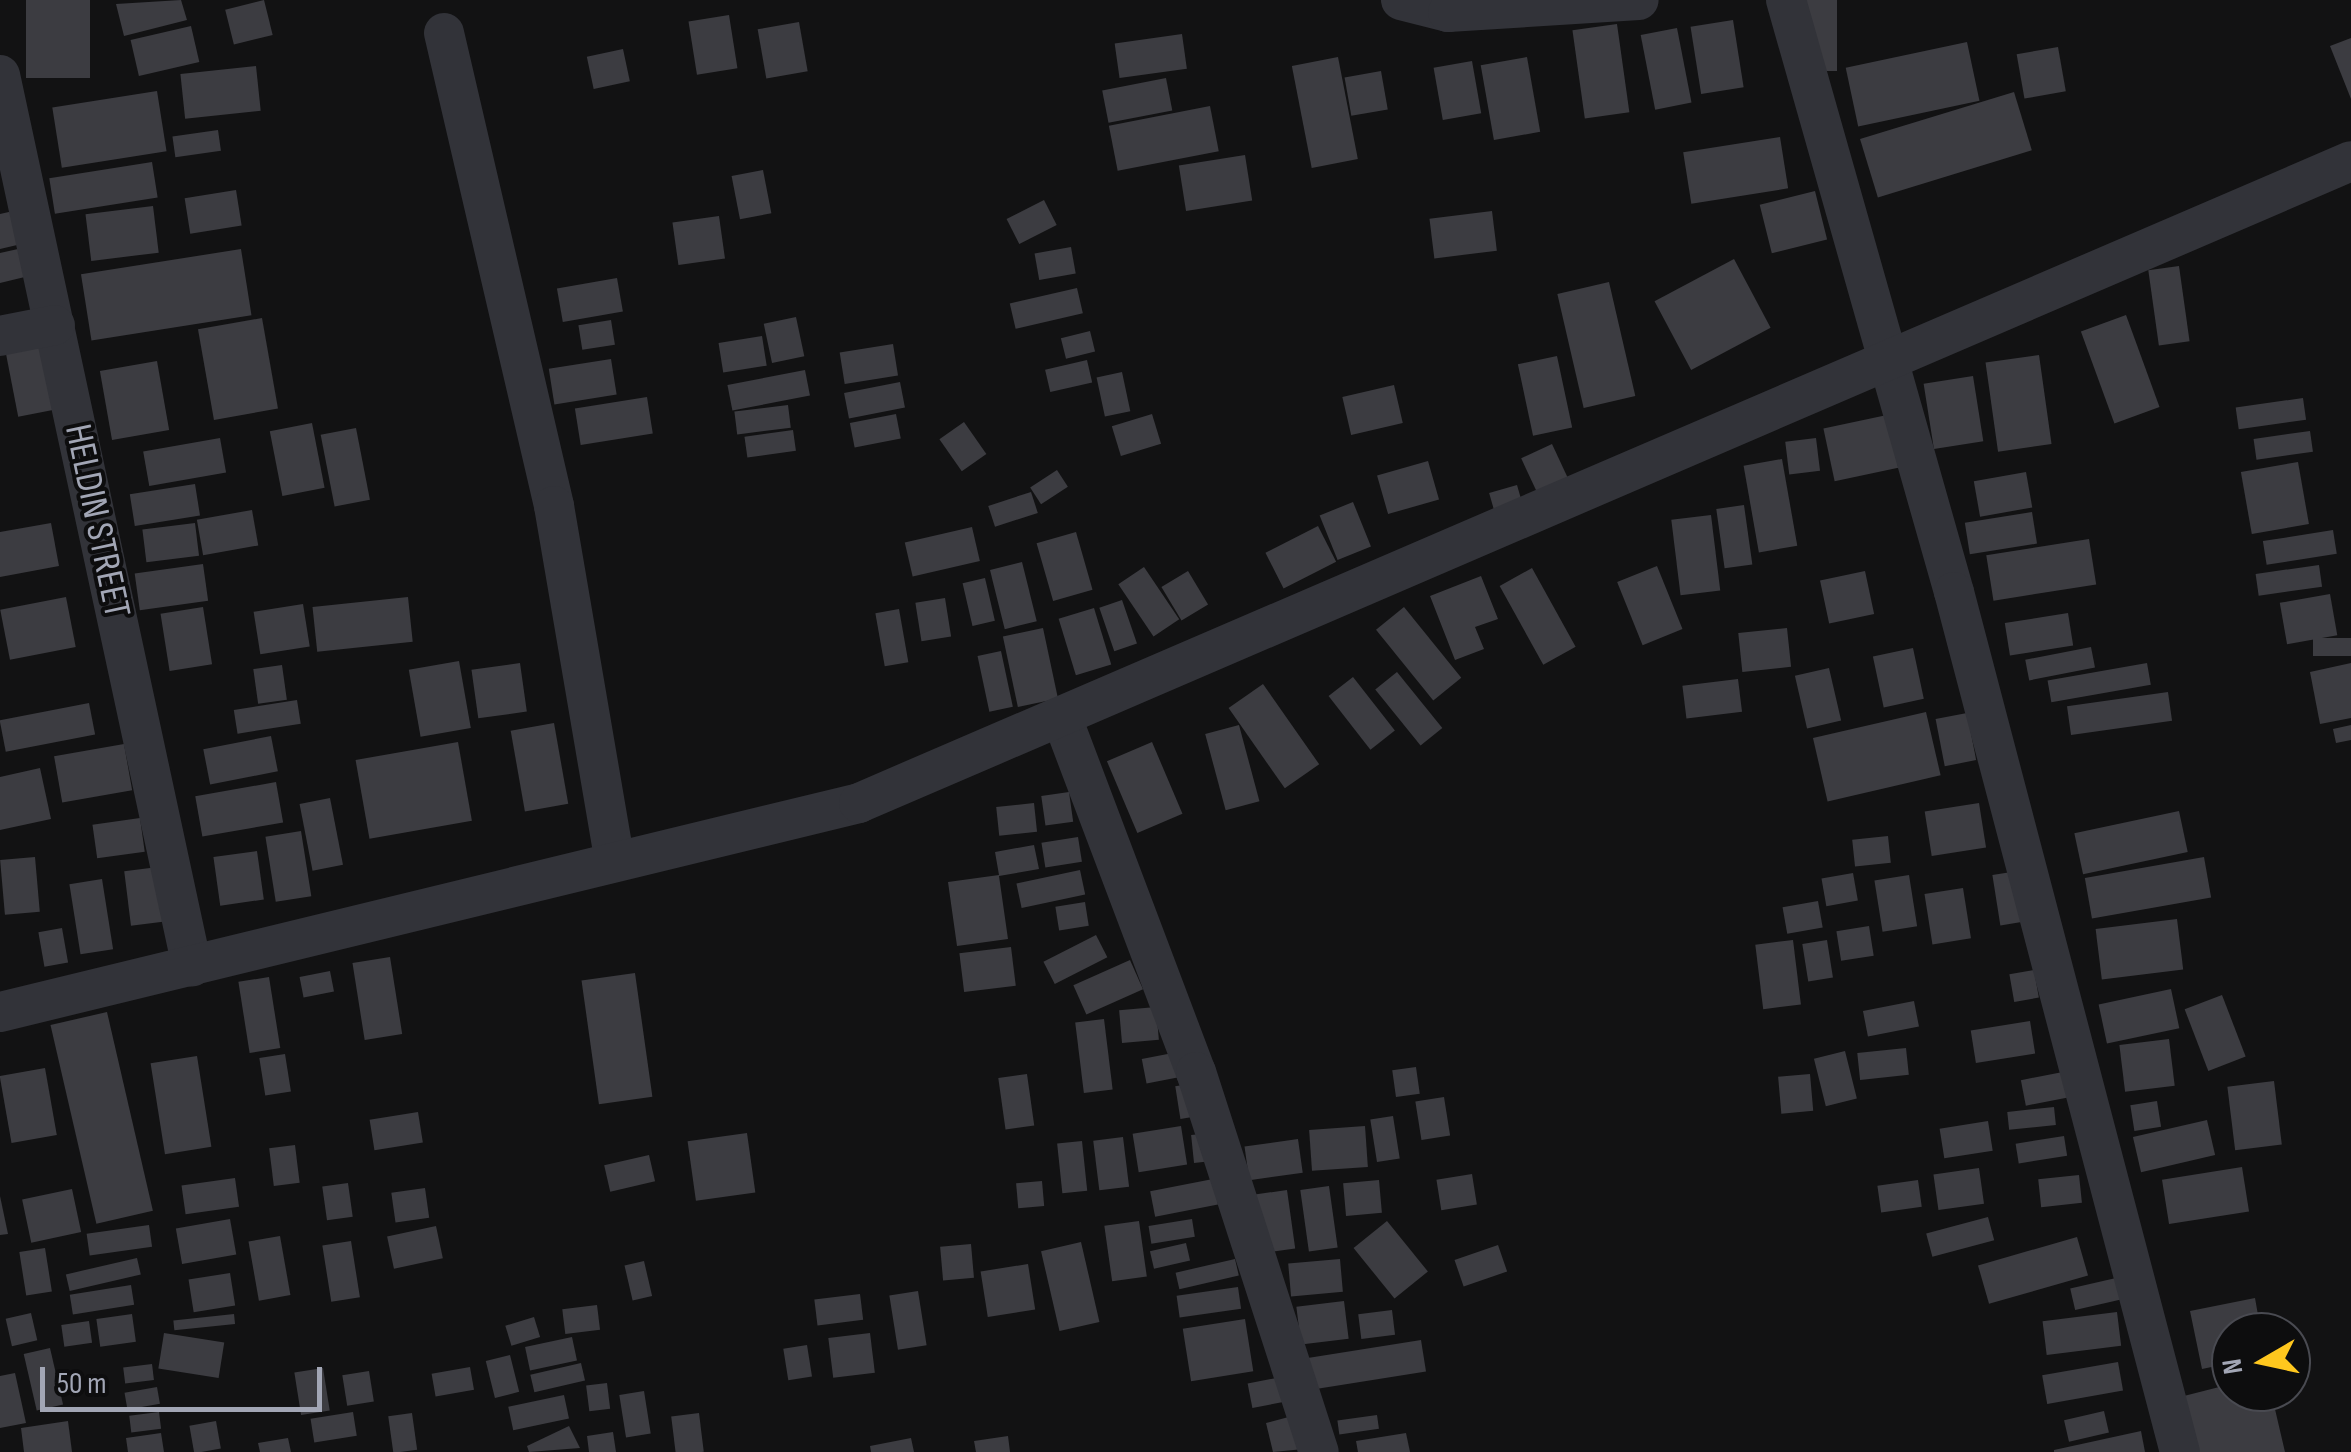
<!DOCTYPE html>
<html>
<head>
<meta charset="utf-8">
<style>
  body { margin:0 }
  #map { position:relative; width:2351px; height:1452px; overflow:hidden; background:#121213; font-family:"Sofia Sans Condensed",sans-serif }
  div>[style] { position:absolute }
  .building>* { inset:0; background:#3c3c41; transform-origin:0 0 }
  .minor>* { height:40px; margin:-20px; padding:0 20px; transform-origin:20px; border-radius:20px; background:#323339 }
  span { translate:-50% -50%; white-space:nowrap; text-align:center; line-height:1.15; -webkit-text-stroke:8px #0d0d0e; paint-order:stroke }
  .street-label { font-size:38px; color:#a2a6b5 }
  .north { position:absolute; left:2211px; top:1312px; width:100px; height:100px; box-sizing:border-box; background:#0d0d0e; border:2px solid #494a51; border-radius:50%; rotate:261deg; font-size:28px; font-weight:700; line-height:40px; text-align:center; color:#a2a6b5 }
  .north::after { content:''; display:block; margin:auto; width:35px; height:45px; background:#ffc71e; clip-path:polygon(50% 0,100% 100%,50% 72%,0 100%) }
  .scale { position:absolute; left:40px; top:1367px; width:282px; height:45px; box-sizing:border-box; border:5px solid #a2a6b5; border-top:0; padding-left:12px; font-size:30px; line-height:35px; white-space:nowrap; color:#a2a6b5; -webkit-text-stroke:8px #0d0d0e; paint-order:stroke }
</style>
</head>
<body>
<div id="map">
  <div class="building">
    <div style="left:26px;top:0;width:64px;height:78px"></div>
    <div style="clip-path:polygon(181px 0,187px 20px,124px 36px,116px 4px)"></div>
    <div style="left:264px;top:0;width:36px;height:40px;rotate:76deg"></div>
    <div style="left:1802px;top:0;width:35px;height:71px"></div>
    <div style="left:729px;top:15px;width:54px;height:41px;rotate:81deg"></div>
    <div style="left:1733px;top:20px;width:68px;height:43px;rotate:81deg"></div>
    <div style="left:799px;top:22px;width:50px;height:42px;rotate:80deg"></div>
    <div style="left:1617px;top:24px;width:89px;height:45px;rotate:82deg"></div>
    <div style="left:191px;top:26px;width:37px;height:62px;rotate:77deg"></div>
    <div style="left:1677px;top:28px;width:76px;height:37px;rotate:79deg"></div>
    <div style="left:1182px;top:34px;width:35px;height:68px;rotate:82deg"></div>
    <div style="clip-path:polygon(2351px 38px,2351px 99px,2330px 46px)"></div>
    <div style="left:1967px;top:42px;width:60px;height:124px;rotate:78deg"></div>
    <div style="left:2058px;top:47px;width:45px;height:42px;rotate:80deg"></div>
    <div style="left:623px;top:49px;width:33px;height:37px;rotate:78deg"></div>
    <div style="left:1338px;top:57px;width:104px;height:47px;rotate:79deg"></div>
    <div style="left:1527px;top:57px;width:76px;height:47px;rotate:80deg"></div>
    <div style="left:1472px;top:61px;width:53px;height:39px;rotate:80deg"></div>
    <div style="left:256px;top:66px;width:45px;height:76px;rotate:84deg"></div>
    <div style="left:1381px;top:71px;width:39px;height:37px;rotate:80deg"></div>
    <div style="left:1166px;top:78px;width:33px;height:65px;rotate:79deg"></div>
    <div style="left:157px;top:91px;width:61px;height:106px;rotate:81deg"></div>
    <div style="left:2014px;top:92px;width:61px;height:161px;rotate:73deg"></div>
    <div style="left:1210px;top:106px;width:46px;height:103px;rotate:79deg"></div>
    <div style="left:218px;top:130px;width:21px;height:46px;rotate:82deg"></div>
    <div style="left:1780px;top:137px;width:52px;height:98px;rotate:81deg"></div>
    <div style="left:1245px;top:155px;width:46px;height:67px;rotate:81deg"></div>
    <div style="left:152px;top:162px;width:36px;height:104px;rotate:81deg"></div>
    <div style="left:763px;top:170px;width:44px;height:32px;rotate:79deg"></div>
    <div style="left:236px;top:190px;width:36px;height:52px;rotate:81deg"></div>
    <div style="left:1815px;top:191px;width:50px;height:57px;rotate:76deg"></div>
    <div style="left:1044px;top:200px;width:28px;height:42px;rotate:63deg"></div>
    <div style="left:153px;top:206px;width:47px;height:68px;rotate:83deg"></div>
    <div style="clip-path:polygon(22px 209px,30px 242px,0 249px,0 214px)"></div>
    <div style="left:1492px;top:211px;width:40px;height:63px;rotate:83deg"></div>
    <div style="left:719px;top:216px;width:43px;height:47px;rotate:82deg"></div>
    <div style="clip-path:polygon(27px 247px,33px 275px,0 283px,0 253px)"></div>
    <div style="left:1071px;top:247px;width:27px;height:37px;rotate:80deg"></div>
    <div style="left:241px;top:249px;width:67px;height:162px;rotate:81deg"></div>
    <div style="left:1734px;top:259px;width:78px;height:90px;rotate:62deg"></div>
    <div style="left:2179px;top:266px;width:76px;height:31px;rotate:82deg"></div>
    <div style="left:617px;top:278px;width:34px;height:61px;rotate:80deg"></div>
    <div style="left:1609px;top:282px;width:117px;height:53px;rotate:77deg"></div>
    <div style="left:1077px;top:288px;width:26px;height:69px;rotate:77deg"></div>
    <div style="left:2126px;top:315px;width:98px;height:48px;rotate:70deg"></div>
    <div style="left:796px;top:317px;width:40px;height:33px;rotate:78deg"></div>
    <div style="left:262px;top:318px;width:92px;height:65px;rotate:80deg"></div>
    <div style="left:611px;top:320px;width:25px;height:33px;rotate:81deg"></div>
    <div style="left:1090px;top:331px;width:21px;height:30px;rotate:76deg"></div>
    <div style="left:762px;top:336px;width:30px;height:44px;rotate:81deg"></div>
    <div style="left:51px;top:339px;width:70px;height:47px;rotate:79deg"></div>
    <div style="left:893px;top:344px;width:32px;height:54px;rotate:81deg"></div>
    <div style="left:2039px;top:355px;width:90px;height:54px;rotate:82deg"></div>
    <div style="left:1557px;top:356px;width:73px;height:40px;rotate:78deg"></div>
    <div style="left:611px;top:359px;width:36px;height:63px;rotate:81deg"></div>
    <div style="left:1087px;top:360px;width:23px;height:43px;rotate:77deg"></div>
    <div style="left:157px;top:361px;width:70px;height:58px;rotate:80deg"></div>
    <div style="left:805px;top:370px;width:26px;height:79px;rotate:79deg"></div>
    <div style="left:1122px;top:372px;width:40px;height:26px;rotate:78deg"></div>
    <div style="left:1973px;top:376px;width:66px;height:50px;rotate:81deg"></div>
    <div style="left:900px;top:382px;width:26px;height:57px;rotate:79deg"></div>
    <div style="left:1394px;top:385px;width:39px;height:53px;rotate:77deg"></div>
    <div style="left:647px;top:397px;width:37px;height:73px;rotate:81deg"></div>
    <div style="left:2303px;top:398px;width:22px;height:68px;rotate:82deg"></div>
    <div style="left:788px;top:405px;width:23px;height:54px;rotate:83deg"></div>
    <div style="left:896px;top:414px;width:25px;height:47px;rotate:79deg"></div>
    <div style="left:1152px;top:414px;width:31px;height:42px;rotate:73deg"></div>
    <div style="left:1887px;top:415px;width:54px;height:65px;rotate:78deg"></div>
    <div style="left:964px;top:422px;width:39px;height:30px;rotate:55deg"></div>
    <div style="left:312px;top:423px;width:66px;height:43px;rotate:79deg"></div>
    <div style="left:356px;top:428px;width:73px;height:36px;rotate:79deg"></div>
    <div style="left:793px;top:430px;width:21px;height:49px;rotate:82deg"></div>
    <div style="left:2310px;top:431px;width:21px;height:57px;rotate:82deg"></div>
    <div style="left:220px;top:438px;width:35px;height:78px;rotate:80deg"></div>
    <div style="left:1816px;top:438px;width:33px;height:31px;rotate:83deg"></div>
    <div style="left:1552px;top:444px;width:43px;height:34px;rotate:65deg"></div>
    <div style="left:1782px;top:459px;width:88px;height:39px;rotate:80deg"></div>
    <div style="left:1428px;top:461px;width:40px;height:53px;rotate:74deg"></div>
    <div style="left:2298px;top:462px;width:63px;height:58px;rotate:80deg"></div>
    <div style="left:1057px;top:470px;width:20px;height:32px;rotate:57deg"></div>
    <div style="left:2026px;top:472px;width:36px;height:53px;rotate:80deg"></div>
    <div style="left:195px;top:484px;width:32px;height:66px;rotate:81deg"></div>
    <div style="left:1517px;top:485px;width:25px;height:29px;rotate:74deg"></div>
    <div style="left:1031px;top:492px;width:22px;height:45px;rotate:72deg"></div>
    <div style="left:1353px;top:502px;width:48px;height:36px;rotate:68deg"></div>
    <div style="left:1744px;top:505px;width:60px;height:28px;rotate:82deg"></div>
    <div style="left:252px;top:510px;width:36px;height:56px;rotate:80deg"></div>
    <div style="left:2032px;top:512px;width:32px;height:68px;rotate:81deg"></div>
    <div style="left:1711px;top:515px;width:76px;height:40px;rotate:83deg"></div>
    <div style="clip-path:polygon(51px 523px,59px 566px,0 577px,0 532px)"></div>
    <div style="left:195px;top:523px;width:33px;height:53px;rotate:83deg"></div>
    <div style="left:1318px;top:526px;width:40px;height:59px;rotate:63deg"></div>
    <div style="left:972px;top:527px;width:35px;height:69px;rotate:77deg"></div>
    <div style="left:2333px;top:530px;width:24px;height:71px;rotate:81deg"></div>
    <div style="left:1076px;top:532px;width:60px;height:41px;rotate:74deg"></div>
    <div style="left:2089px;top:539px;width:46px;height:104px;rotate:81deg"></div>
    <div style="left:1022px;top:562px;width:61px;height:33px;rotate:76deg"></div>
    <div style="left:203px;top:564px;width:37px;height:69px;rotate:82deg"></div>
    <div style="left:2319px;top:565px;width:22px;height:64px;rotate:82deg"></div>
    <div style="left:1657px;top:566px;width:68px;height:43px;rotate:68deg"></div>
    <div style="left:1144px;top:567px;width:63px;height:31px;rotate:56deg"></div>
    <div style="left:1532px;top:568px;width:90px;height:37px;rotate:61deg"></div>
    <div style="left:1188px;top:571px;width:39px;height:31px;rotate:59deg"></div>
    <div style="left:1865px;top:571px;width:44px;height:46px;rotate:78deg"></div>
    <div style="clip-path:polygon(1481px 576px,1498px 619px,1475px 627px,1484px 649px,1455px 660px,1430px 596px)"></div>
    <div style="left:985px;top:578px;width:44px;height:23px;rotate:77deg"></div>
    <div style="left:2330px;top:594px;width:42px;height:51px;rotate:80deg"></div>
    <div style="left:66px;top:597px;width:51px;height:67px;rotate:79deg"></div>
    <div style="left:408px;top:597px;width:45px;height:96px;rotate:84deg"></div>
    <div style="left:945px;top:598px;width:39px;height:30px;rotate:81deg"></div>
    <div style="left:1122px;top:600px;width:46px;height:24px;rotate:71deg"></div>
    <div style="left:303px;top:604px;width:43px;height:50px;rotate:81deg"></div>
    <div style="left:203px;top:607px;width:58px;height:43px;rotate:81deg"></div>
    <div style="left:1404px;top:607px;width:91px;height:36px;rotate:51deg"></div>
    <div style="left:1094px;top:608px;width:59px;height:37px;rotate:73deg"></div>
    <div style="left:899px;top:609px;width:54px;height:24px;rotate:80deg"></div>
    <div style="left:2068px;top:613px;width:33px;height:64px;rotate:81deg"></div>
    <div style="left:1043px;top:628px;width:72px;height:41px;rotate:78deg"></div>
    <div style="left:1787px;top:628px;width:39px;height:49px;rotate:84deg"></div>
    <div style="left:2351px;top:638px;width:18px;height:38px;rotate:90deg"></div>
    <div style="left:2091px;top:647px;width:21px;height:67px;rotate:79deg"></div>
    <div style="left:1913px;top:648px;width:52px;height:41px;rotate:78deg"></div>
    <div style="left:1001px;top:651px;width:57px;height:24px;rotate:78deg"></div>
    <div style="left:459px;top:661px;width:68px;height:51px;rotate:80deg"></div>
    <div style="left:520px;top:663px;width:49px;height:49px;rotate:82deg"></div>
    <div style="left:2147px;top:663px;width:22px;height:101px;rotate:80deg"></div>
    <div style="clip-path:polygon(2351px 663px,2351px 718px,2320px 724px,2310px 672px)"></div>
    <div style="left:282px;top:665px;width:35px;height:29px;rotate:82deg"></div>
    <div style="left:1829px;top:668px;width:54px;height:35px;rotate:77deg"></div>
    <div style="left:1397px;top:672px;width:72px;height:28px;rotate:51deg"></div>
    <div style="left:1353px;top:677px;width:68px;height:31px;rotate:52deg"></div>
    <div style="left:1738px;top:679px;width:33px;height:56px;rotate:83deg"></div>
    <div style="left:1263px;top:684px;width:98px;height:42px;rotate:55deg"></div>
    <div style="left:2168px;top:692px;width:29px;height:102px;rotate:82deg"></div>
    <div style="left:297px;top:700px;width:24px;height:64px;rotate:81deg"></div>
    <div style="left:89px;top:703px;width:32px;height:91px;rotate:79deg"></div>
    <div style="left:1926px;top:712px;width:65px;height:116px;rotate:77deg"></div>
    <div style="left:1967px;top:713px;width:48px;height:32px;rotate:79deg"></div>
    <div style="left:554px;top:723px;width:82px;height:44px;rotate:80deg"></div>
    <div style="left:1239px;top:725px;width:79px;height:35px;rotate:75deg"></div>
    <div style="clip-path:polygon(2351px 725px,2351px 740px,2336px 743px,2333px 729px)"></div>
    <div style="left:271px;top:736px;width:36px;height:69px;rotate:79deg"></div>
    <div style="left:458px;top:742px;width:80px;height:104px;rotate:80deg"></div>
    <div style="left:1152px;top:742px;width:78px;height:49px;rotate:67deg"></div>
    <div style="left:124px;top:744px;width:47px;height:71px;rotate:80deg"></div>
    <div style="clip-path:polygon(40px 768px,51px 819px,0 830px,0 777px)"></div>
    <div style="left:276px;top:782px;width:41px;height:82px;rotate:80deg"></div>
    <div style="left:1069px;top:792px;width:30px;height:28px;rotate:82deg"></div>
    <div style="left:330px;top:798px;width:68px;height:31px;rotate:79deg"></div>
    <div style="left:1034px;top:803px;width:29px;height:38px;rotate:84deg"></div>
    <div style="left:1979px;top:803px;width:45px;height:55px;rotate:81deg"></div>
    <div style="left:2179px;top:811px;width:42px;height:107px;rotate:78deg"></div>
    <div style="left:140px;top:818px;width:34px;height:48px;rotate:82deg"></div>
    <div style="left:301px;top:831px;width:66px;height:36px;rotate:81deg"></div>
    <div style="left:1888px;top:836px;width:27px;height:36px;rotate:84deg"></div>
    <div style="left:1078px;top:837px;width:25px;height:37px;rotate:81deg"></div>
    <div style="clip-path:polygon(1034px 845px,1039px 869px,999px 876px,1008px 939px,957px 946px,948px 882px,999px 875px,995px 852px)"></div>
    <div style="left:257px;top:851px;width:49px;height:44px;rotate:82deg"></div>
    <div style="left:35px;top:857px;width:55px;height:35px;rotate:85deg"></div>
    <div style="left:2204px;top:857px;width:41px;height:121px;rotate:80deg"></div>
    <div style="left:158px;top:867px;width:55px;height:34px;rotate:83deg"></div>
    <div style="left:1080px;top:870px;width:25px;height:65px;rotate:78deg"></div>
    <div style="left:2024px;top:870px;width:51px;height:32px;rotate:81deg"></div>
    <div style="left:1853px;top:873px;width:28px;height:32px;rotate:80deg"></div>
    <div style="left:1909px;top:875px;width:52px;height:35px;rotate:81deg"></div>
    <div style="left:102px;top:879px;width:71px;height:33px;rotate:81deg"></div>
    <div style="left:1963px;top:888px;width:51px;height:39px;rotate:81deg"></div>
    <div style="left:1818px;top:901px;width:27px;height:36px;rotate:80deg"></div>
    <div style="left:1085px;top:902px;width:24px;height:30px;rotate:81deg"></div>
    <div style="left:2177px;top:919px;width:51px;height:82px;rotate:83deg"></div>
    <div style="left:1869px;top:926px;width:30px;height:33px;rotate:81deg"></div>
    <div style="left:62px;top:928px;width:35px;height:24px;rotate:80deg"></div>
    <div style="left:1096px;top:935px;width:25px;height:59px;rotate:63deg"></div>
    <div style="left:1793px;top:940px;width:65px;height:38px;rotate:83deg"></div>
    <div style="left:1827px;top:940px;width:38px;height:25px;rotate:81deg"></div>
    <div style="left:1011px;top:947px;width:39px;height:52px;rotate:83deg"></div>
    <div style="left:390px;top:957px;width:78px;height:38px;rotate:81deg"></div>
    <div style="left:1130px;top:960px;width:32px;height:62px;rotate:66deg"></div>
    <div style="left:2034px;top:970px;width:28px;height:25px;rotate:80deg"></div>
    <div style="left:330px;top:971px;width:21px;height:31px;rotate:79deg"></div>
    <div style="left:635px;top:973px;width:125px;height:54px;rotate:82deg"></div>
    <div style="left:269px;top:977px;width:72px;height:31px;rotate:81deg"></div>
    <div style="left:2171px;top:989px;width:40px;height:74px;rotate:78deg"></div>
    <div style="left:2222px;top:995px;width:66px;height:40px;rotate:69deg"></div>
    <div style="left:1914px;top:1001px;width:26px;height:52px;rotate:79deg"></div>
    <div style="left:1156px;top:1007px;width:33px;height:37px;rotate:85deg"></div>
    <div style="left:107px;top:1012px;width:204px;height:58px;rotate:77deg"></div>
    <div style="left:1104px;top:1019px;width:71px;height:29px;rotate:83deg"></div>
    <div style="left:2030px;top:1021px;width:33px;height:60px;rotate:81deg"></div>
    <div style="left:2169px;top:1039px;width:47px;height:50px;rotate:83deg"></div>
    <div style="left:1906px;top:1048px;width:27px;height:49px;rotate:84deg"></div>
    <div style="left:1183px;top:1051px;width:25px;height:42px;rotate:79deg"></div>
    <div style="left:1845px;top:1051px;width:49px;height:32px;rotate:76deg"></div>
    <div style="left:285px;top:1054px;width:38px;height:26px;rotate:81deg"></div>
    <div style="left:197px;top:1056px;width:92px;height:47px;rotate:81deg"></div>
    <div style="left:1416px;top:1067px;width:27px;height:24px;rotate:82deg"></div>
    <div style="left:45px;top:1068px;width:68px;height:46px;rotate:80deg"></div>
    <div style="left:2068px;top:1071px;width:26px;height:48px;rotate:79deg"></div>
    <div style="left:1027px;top:1074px;width:52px;height:29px;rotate:82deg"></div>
    <div style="left:1810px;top:1074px;width:37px;height:32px;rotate:85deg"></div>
    <div style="left:2274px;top:1081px;width:64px;height:47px;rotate:83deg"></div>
    <div style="left:1196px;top:1083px;width:33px;height:21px;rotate:81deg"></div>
    <div style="left:1444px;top:1097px;width:39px;height:29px;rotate:81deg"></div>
    <div style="left:2157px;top:1101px;width:26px;height:27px;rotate:81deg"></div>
    <div style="left:2054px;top:1107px;width:18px;height:47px;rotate:84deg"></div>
    <div style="left:418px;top:1112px;width:31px;height:49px;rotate:81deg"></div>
    <div style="left:1393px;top:1116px;width:43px;height:23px;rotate:81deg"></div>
    <div style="left:2207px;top:1120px;width:36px;height:76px;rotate:77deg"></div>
    <div style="left:1988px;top:1121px;width:30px;height:49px;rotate:81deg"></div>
    <div style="left:1181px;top:1126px;width:39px;height:49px;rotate:81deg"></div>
    <div style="left:1365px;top:1126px;width:41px;height:56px;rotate:86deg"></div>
    <div style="left:747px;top:1133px;width:60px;height:60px;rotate:82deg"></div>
    <div style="left:1211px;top:1133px;width:28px;height:20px;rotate:84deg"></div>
    <div style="left:2064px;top:1136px;width:20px;height:49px;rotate:81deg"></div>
    <div style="left:1123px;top:1137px;width:50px;height:30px;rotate:83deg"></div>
    <div style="left:1298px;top:1139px;width:34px;height:54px;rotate:82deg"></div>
    <div style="left:1082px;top:1141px;width:50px;height:25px;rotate:84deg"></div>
    <div style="left:295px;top:1145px;width:38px;height:26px;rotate:83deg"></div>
    <div style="left:649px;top:1155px;width:27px;height:46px;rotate:77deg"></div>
    <div style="left:2242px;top:1167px;width:45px;height:81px;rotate:81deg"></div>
    <div style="left:1979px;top:1168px;width:36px;height:46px;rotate:82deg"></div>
    <div style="left:1472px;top:1174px;width:31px;height:36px;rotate:81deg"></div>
    <div style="left:2079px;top:1175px;width:28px;height:41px;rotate:84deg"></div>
    <div style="left:235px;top:1178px;width:29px;height:54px;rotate:82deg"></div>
    <div style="left:1213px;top:1179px;width:26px;height:64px;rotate:79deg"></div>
    <div style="left:1379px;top:1180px;width:33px;height:36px;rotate:85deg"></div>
    <div style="left:1918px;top:1180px;width:27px;height:41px;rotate:82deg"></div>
    <div style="left:1042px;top:1181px;width:25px;height:26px;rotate:85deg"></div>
    <div style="left:348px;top:1183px;width:34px;height:26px;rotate:82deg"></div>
    <div style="left:1329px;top:1186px;width:62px;height:29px;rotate:82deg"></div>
    <div style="left:425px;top:1188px;width:30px;height:34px;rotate:82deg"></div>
    <div style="left:72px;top:1189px;width:44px;height:51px;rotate:78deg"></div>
    <div style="left:1287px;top:1190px;width:59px;height:36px;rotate:82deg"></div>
    <div style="clip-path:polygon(0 1196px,8px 1234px,0 1235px)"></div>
    <div style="left:1988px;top:1217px;width:24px;height:64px;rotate:75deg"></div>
    <div style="left:230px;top:1219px;width:36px;height:55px;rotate:80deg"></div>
    <div style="left:1192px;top:1219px;width:18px;height:44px;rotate:81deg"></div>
    <div style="left:1139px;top:1221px;width:56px;height:35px;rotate:82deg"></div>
    <div style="left:1387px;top:1221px;width:65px;height:43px;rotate:51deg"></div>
    <div style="left:149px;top:1225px;width:22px;height:63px;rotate:82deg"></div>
    <div style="left:436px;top:1226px;width:33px;height:50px;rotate:78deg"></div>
    <div style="left:280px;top:1236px;width:60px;height:32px;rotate:80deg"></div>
    <div style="left:2077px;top:1237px;width:40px;height:103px;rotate:74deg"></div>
    <div style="left:351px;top:1241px;width:57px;height:29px;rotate:81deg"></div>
    <div style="left:1081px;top:1242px;width:82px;height:41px;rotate:77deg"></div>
    <div style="left:1186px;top:1243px;width:18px;height:37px;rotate:77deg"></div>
    <div style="left:971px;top:1244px;width:34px;height:31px;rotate:85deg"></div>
    <div style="left:1498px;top:1245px;width:28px;height:46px;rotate:71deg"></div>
    <div style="left:45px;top:1248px;width:44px;height:26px;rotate:81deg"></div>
    <div style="left:137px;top:1258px;width:17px;height:73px;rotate:77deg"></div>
    <div style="left:1235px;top:1259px;width:17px;height:61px;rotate:77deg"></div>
    <div style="left:1340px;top:1259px;width:33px;height:52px;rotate:85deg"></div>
    <div style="left:644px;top:1261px;width:36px;height:20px;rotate:77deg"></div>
    <div style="left:1028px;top:1264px;width:46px;height:48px;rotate:81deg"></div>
    <div style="left:230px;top:1273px;width:33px;height:42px;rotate:81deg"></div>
    <div style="left:2116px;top:1278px;width:22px;height:47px;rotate:77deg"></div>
    <div style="left:131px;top:1285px;width:20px;height:62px;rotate:81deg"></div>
    <div style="left:1238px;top:1287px;width:22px;height:62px;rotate:82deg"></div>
    <div style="left:918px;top:1291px;width:55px;height:29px;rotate:81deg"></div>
    <div style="left:860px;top:1294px;width:26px;height:46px;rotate:83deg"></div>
    <div style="clip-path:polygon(2255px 1298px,2261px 1332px,2231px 1332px,2231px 1363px,2202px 1369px,2190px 1311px)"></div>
    <div style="left:1344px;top:1301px;width:38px;height:48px;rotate:83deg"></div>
    <div style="left:597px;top:1305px;width:25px;height:35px;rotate:83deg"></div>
    <div style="left:1392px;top:1310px;width:25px;height:34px;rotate:83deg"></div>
    <div style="left:2117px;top:1312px;width:34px;height:75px;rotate:83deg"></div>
    <div style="left:31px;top:1313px;width:28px;height:26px;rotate:77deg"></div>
    <div style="left:132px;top:1314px;width:28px;height:36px;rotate:82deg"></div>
    <div style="left:234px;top:1314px;width:10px;height:61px;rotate:84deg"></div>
    <div style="left:534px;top:1317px;width:21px;height:30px;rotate:73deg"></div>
    <div style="left:1245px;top:1319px;width:53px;height:63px;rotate:81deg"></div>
    <div style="left:89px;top:1321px;width:22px;height:28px;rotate:82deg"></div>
    <div style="left:164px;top:1333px;width:61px;height:36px;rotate:9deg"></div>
    <div style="left:870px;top:1333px;width:40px;height:42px;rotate:83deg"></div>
    <div style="left:572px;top:1337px;width:24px;height:48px;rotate:78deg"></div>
    <div style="left:1421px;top:1340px;width:32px;height:121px;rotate:81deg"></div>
    <div style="left:807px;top:1345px;width:32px;height:24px;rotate:81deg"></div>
    <div style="left:50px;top:1348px;width:58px;height:27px;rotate:77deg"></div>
    <div style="left:510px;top:1355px;width:38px;height:25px;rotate:76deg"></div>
    <div style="left:2118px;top:1362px;width:29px;height:77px;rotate:80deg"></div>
    <div style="left:581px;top:1363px;width:18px;height:52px;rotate:77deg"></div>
    <div style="left:152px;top:1364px;width:16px;height:29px;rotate:83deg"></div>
    <div style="left:470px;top:1367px;width:23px;height:39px;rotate:80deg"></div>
    <div style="left:323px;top:1368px;width:43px;height:29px;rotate:81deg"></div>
    <div style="left:369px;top:1371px;width:31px;height:27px;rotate:81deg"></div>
    <div style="clip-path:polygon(15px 1373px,26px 1423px,0 1428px,0 1376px)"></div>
    <div style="left:1281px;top:1377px;width:25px;height:34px;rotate:79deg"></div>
    <div style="left:607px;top:1383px;width:26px;height:21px;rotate:83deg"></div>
    <div style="clip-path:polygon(2231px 1384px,2231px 1392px,2271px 1392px,2285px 1452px,2193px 1452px,2180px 1397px)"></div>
    <div style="left:157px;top:1387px;width:17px;height:33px;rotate:80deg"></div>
    <div style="left:644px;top:1391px;width:43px;height:25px;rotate:81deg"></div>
    <div style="left:564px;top:1395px;width:24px;height:57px;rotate:78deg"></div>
    <div style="left:2104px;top:1411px;width:22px;height:41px;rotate:77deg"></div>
    <div style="left:159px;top:1412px;width:17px;height:30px;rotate:83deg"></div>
    <div style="left:353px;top:1412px;width:24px;height:43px;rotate:81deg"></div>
    <div style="left:412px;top:1413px;width:37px;height:24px;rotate:82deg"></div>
    <div style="left:699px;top:1413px;width:39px;height:28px;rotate:83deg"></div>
    <div style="clip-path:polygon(1296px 1415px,1304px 1449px,1273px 1452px,1266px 1423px)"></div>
    <div style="left:1377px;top:1415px;width:14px;height:40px;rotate:82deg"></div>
    <div style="clip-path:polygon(68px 1421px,72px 1452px,24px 1452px,21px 1428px)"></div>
    <div style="left:216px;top:1421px;width:28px;height:27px;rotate:80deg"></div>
    <div style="clip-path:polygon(569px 1426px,580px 1448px,529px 1452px,527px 1446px)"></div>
    <div style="clip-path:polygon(2141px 1431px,2145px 1452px,2054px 1452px,2054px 1450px)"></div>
    <div style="clip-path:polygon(613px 1432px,616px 1452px,589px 1452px,587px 1436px)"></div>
    <div style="clip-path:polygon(161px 1433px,164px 1452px,128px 1452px,126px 1438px)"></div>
    <div style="clip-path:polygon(1406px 1433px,1410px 1452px,1358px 1452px,1356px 1441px)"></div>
    <div style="clip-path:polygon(1008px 1436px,1010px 1452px,976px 1452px,974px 1441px)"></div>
    <div style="clip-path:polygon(288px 1438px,291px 1452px,260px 1452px,258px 1443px)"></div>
    <div style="clip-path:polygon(911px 1438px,914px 1452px,871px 1452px,870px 1446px)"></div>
  </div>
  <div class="minor">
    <div style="left:1401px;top:0;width:49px;rotate:14.3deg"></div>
    <div style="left:1448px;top:12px;width:191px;rotate:-3.6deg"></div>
    <div style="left:1786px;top:0;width:615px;rotate:74.16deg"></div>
    <div style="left:1954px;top:592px;width:889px;rotate:75.28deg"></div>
    <div style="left:444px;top:33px;width:486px;rotate:76.9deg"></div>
    <div style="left:554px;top:506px;width:361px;rotate:80.3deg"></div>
    <div style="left:0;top:75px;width:912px;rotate:77.85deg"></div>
    <div style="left:0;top:336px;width:56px;rotate:-11.3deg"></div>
    <div style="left:1062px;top:718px;width:379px;rotate:69.3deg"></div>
    <div style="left:1196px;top:1072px;width:399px;rotate:72.1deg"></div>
    <div style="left:0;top:1012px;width:884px;rotate:-13.67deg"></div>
    <div style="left:859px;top:803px;width:1624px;rotate:-23.28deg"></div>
  </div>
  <div class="street-label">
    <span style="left:97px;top:521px;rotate:78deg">HELDIN STREET</span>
  </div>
  <div class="north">N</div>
  <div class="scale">50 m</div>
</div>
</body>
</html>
